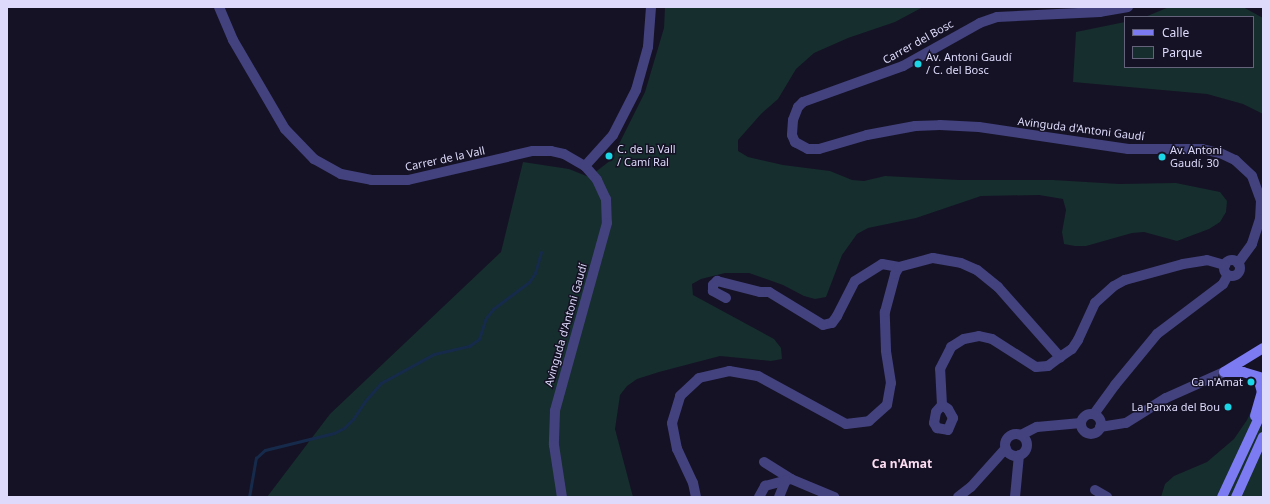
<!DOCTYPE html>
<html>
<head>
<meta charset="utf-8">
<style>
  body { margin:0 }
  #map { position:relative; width:1270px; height:504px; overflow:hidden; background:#151225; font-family:"Noto Sans",sans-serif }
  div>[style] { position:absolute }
  .green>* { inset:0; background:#162e2d }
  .stream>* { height:3px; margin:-1.5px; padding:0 1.5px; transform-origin:1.5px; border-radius:1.5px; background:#162b4b }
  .minor>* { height:10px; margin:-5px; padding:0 5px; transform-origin:5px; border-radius:5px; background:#43427f }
  .minor>.ring { margin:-5px; padding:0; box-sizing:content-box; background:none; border:10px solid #43427f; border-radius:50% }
  .secondary>* { height:10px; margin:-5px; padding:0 5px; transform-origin:5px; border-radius:5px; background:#7c7bf1 }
  .dots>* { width:11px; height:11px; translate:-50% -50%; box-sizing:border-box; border:2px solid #151225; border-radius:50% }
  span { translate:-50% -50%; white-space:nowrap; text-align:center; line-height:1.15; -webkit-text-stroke:3px #151225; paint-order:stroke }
  .street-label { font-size:11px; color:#dddafb }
  .poi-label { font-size:11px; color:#dddafb }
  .left { translate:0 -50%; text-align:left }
  .right { translate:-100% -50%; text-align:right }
  .neighbourhood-label { font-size:12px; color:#fbdcf0; font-weight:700 }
  .frame { position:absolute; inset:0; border:8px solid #dddafb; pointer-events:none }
  .legend { position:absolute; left:1124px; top:16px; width:130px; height:52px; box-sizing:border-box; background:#151225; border:1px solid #65627b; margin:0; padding:5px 7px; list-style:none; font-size:12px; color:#dddafb }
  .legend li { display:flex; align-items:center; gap:8px; height:20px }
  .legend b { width:20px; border:1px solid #65627b }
</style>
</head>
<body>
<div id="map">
  <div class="green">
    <div style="clip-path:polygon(665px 7px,923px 7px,895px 22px,848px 38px,814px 53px,796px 69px,778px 99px,761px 114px,738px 140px,738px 151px,748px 157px,783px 165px,830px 171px,852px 180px,864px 181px,885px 176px,959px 180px,1053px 180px,1119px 184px,1176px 183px,1220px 192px,1227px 201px,1226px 212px,1220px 222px,1209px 229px,1177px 241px,1144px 232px,1132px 233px,1086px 246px,1075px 246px,1064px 244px,1062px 232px,1066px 210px,1063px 199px,1039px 195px,981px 196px,916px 218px,868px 228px,857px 234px,842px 255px,826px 297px,815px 299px,804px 296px,783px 285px,749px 273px,725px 273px,701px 279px,692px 284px,693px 295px,774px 339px,781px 348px,782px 359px,771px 361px,720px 356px,659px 372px,637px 379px,627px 386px,620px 395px,615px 429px,633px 497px,267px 497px,330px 414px,501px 252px,523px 162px,569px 169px,589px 177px,611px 160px,645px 92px,664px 28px)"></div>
    <div style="clip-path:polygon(1169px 7px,1243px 7px,1263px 18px,1263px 114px,1243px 104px,1207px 94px,1073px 82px,1076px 32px,1125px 22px,1125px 67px,1253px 67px,1253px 17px,1145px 17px)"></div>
    <div style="clip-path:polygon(1263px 385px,1263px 497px,1161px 497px,1165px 484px,1174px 476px,1207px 462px,1234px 439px,1247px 420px)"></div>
  </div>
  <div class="stream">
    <div style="left:249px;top:497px;width:40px;rotate:-80deg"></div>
    <div style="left:256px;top:458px;width:12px;rotate:-42deg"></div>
    <div style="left:265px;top:450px;width:71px;rotate:-13.8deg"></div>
    <div style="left:334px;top:433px;width:11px;rotate:-27deg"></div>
    <div style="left:344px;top:428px;width:13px;rotate:-45deg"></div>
    <div style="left:353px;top:419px;width:23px;rotate:-56deg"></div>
    <div style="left:366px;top:400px;width:23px;rotate:-49deg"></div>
    <div style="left:381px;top:383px;width:60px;rotate:-28.7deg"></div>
    <div style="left:434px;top:354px;width:36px;rotate:-13deg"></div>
    <div style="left:469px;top:346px;width:12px;rotate:-35deg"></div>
    <div style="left:479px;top:339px;width:22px;rotate:-72deg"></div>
    <div style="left:486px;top:318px;width:11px;rotate:-52deg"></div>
    <div style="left:493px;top:309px;width:45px;rotate:-36.9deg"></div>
    <div style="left:529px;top:282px;width:11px;rotate:-56deg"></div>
    <div style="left:535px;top:273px;width:22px;rotate:-74deg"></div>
  </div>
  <div class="minor">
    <div style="left:219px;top:7px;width:36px;rotate:67deg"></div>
    <div style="left:233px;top:40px;width:103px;rotate:59.7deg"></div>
    <div style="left:285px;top:129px;width:42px;rotate:46deg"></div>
    <div style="left:314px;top:159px;width:31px;rotate:29deg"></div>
    <div style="left:341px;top:174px;width:31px;rotate:11deg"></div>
    <div style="left:371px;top:180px;width:37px"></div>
    <div style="left:408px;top:180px;width:128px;rotate:-13.1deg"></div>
    <div style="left:533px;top:151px;width:18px"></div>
    <div style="left:551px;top:151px;width:13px;rotate:13deg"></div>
    <div style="left:564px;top:154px;width:24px;rotate:30deg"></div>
    <div style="left:585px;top:166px;width:18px;rotate:49deg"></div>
    <div style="left:597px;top:180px;width:21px;rotate:65deg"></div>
    <div style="left:606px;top:199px;width:24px;rotate:88deg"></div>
    <div style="left:607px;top:223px;width:195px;rotate:105.5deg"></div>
    <div style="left:555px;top:411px;width:34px;rotate:92deg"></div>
    <div style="left:554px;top:445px;width:53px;rotate:81.3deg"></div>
    <div style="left:1128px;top:7px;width:28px;rotate:170deg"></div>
    <div style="left:1100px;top:12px;width:103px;rotate:177.2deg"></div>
    <div style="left:997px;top:17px;width:18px;rotate:161deg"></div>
    <div style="left:980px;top:23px;width:88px;rotate:150.8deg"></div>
    <div style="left:903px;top:66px;width:106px;rotate:160.2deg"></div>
    <div style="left:803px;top:102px;width:7px;rotate:135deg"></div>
    <div style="left:798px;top:107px;width:14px;rotate:111deg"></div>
    <div style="left:793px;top:120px;width:15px;rotate:94deg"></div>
    <div style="left:792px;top:135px;width:8px;rotate:67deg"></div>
    <div style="left:795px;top:142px;width:15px;rotate:28deg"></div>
    <div style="left:808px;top:149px;width:11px"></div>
    <div style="left:819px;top:149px;width:50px;rotate:-16.3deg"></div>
    <div style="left:867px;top:135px;width:49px;rotate:-10.6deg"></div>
    <div style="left:915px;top:126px;width:25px;rotate:-2deg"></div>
    <div style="left:940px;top:125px;width:39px;rotate:3deg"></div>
    <div style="left:979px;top:127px;width:151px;rotate:8.4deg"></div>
    <div style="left:1128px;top:149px;width:74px"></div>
    <div style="left:1202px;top:149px;width:18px;rotate:13deg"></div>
    <div style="left:1220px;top:153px;width:17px;rotate:25deg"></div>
    <div style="left:1235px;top:160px;width:23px;rotate:43deg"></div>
    <div style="left:1252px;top:176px;width:27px;rotate:70deg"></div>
    <div style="left:1261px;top:201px;width:18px;rotate:93deg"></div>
    <div style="left:1260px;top:219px;width:26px;rotate:108deg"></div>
    <div style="left:1252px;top:244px;width:24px;rotate:126deg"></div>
    <div style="left:585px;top:166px;width:42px;rotate:-47.9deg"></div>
    <div style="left:613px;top:135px;width:51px;rotate:-62.9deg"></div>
    <div style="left:636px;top:90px;width:45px;rotate:-74.4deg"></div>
    <div style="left:648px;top:47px;width:40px;rotate:-85.7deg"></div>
    <div class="ring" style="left:1224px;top:260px;width:6px;height:6px"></div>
    <div style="left:726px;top:298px;width:15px;rotate:-152deg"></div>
    <div style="left:713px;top:291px;width:6px;rotate:-90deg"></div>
    <div style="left:713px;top:285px;width:6px;rotate:-45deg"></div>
    <div style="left:717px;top:281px;width:44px;rotate:14.3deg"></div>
    <div style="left:760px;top:292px;width:9px"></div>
    <div style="left:769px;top:292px;width:63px;rotate:31.4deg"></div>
    <div style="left:823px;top:325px;width:9px;rotate:-13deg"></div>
    <div style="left:832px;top:323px;width:9px;rotate:-54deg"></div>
    <div style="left:837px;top:316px;width:39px;rotate:-63deg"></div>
    <div style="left:855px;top:281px;width:32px;rotate:-32deg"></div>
    <div style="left:882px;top:264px;width:17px;rotate:10deg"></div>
    <div style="left:942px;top:405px;width:9px;rotate:131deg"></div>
    <div style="left:936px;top:412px;width:11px;rotate:100deg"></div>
    <div style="left:934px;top:423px;width:6px;rotate:59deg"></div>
    <div style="left:937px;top:428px;width:11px;rotate:10deg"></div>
    <div style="left:948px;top:430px;width:13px;rotate:-67deg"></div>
    <div style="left:953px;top:418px;width:10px;rotate:-119deg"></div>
    <div style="left:948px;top:409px;width:7px;rotate:-146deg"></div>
    <div style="left:942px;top:405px;width:36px;rotate:-93deg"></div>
    <div style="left:940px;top:369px;width:25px;rotate:-63deg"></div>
    <div style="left:951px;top:347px;width:15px;rotate:-32deg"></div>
    <div style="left:964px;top:339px;width:15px;rotate:-11deg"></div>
    <div style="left:979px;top:336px;width:13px;rotate:13deg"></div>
    <div style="left:992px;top:339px;width:52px;rotate:32.5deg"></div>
    <div style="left:1036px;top:367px;width:12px;rotate:-5deg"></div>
    <div style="left:1048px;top:366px;width:15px;rotate:-37deg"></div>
    <div style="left:1094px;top:414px;width:36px;rotate:-54deg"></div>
    <div style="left:1115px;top:385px;width:66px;rotate:-50.5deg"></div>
    <div style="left:1157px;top:334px;width:83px;rotate:-37.1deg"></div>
    <div style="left:1223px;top:284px;width:10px;rotate:-61deg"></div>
    <div class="ring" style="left:1081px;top:414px;width:10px;height:10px"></div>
    <div style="left:1100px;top:427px;width:26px;rotate:-9deg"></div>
    <div style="left:1126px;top:423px;width:47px;rotate:-32deg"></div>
    <div style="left:1166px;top:398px;width:64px;rotate:-24.1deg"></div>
    <div class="ring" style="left:1005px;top:434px;width:12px;height:12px"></div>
    <div style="left:1021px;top:435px;width:18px;rotate:-27deg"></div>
    <div style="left:1037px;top:427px;width:44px;rotate:-5.2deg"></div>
    <div style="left:764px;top:462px;width:32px;rotate:32deg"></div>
    <div style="left:1095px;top:490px;width:14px;rotate:30deg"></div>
    <div style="left:696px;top:497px;width:14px;rotate:-102deg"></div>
    <div style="left:693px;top:483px;width:38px;rotate:-115deg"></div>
    <div style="left:677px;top:449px;width:26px;rotate:-101deg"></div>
    <div style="left:672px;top:423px;width:28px;rotate:-73deg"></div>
    <div style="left:680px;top:396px;width:26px;rotate:-43deg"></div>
    <div style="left:699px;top:378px;width:31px;rotate:-13deg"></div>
    <div style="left:729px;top:371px;width:29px;rotate:10deg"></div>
    <div style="left:758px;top:376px;width:100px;rotate:28.6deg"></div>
    <div style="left:846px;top:424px;width:23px;rotate:-7deg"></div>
    <div style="left:869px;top:421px;width:24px;rotate:-42deg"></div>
    <div style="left:887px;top:405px;width:22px;rotate:-80deg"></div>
    <div style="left:891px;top:383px;width:33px;rotate:-99deg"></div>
    <div style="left:886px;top:350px;width:38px;rotate:-92deg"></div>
    <div style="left:885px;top:312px;width:39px;rotate:-75deg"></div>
    <div style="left:895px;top:274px;width:8px;rotate:-60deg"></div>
    <div style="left:899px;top:267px;width:35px;rotate:-15deg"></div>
    <div style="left:933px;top:258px;width:28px;rotate:10deg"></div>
    <div style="left:961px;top:263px;width:17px;rotate:24deg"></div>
    <div style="left:977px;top:270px;width:27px;rotate:39deg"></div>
    <div style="left:998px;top:287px;width:94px;rotate:48.5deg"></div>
    <div style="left:1060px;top:357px;width:14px;rotate:-34deg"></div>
    <div style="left:1072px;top:349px;width:11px;rotate:-56deg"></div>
    <div style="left:1078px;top:340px;width:41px;rotate:-65.3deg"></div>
    <div style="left:1095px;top:303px;width:25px;rotate:-42deg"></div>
    <div style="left:1114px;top:286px;width:13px;rotate:-29deg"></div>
    <div style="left:1125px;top:280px;width:60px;rotate:-15.4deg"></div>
    <div style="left:1183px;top:264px;width:24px;rotate:-9deg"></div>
    <div style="left:1207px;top:260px;width:19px;rotate:16deg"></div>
    <div style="left:759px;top:497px;width:13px;rotate:-61deg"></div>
    <div style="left:765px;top:486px;width:27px;rotate:-15deg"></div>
    <div style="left:791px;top:479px;width:47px;rotate:22.7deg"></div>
    <div style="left:779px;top:497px;width:18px;rotate:-68deg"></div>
    <div style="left:958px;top:497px;width:16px;rotate:-38deg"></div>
    <div style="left:971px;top:487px;width:52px;rotate:-48.1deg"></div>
    <div style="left:1015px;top:497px;width:42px;rotate:-84.6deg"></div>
  </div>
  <div class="secondary">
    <div style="left:1224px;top:372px;width:46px;rotate:-31.6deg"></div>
    <div style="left:1225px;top:372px;width:18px"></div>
    <div style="left:1243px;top:372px;width:21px;rotate:17deg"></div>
    <div style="left:1255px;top:416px;width:25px;rotate:-74deg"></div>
    <div style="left:1262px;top:392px;width:15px;rotate:-106deg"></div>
    <div style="left:1222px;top:497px;width:97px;rotate:-65deg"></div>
    <div style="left:1236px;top:497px;width:66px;rotate:-65.8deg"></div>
  </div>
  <div class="dots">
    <div style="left:918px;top:64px;background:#1bd6e6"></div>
    <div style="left:609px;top:156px;background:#1bd6e6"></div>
    <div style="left:1162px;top:157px;background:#1bd6e6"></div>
    <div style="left:1251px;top:382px;background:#1bd6e6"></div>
    <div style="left:1228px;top:407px;background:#1bd6e6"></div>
  </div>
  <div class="street-label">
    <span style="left:918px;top:42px;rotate:-29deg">Carrer del Bosc</span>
    <span style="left:1081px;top:129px;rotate:7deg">Avinguda d'Antoni Gaudí</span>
    <span style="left:445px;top:159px;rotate:-12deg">Carrer de la Vall</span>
    <span style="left:566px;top:325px;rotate:-74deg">Avinguda d'Antoni Gaudí</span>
  </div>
  <div class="poi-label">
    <span class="left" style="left:926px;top:64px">Av. Antoni Gaudí<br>/ C. del Bosc</span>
    <span class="left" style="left:617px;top:156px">C. de la Vall<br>/ Camí Ral</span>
    <span class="left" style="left:1170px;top:157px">Av. Antoni<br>Gaudí, 30</span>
    <span class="right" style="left:1243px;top:382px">Ca n'Amat</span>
    <span class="right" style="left:1220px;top:407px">La Panxa del Bou</span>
  </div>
  <div class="neighbourhood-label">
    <span style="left:902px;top:464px">Ca n'Amat</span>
  </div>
  <div class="frame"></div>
  <ul class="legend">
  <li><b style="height:5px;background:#7c7bf1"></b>Calle</li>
  <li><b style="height:11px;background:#162e2d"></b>Parque</li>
  </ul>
</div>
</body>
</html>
